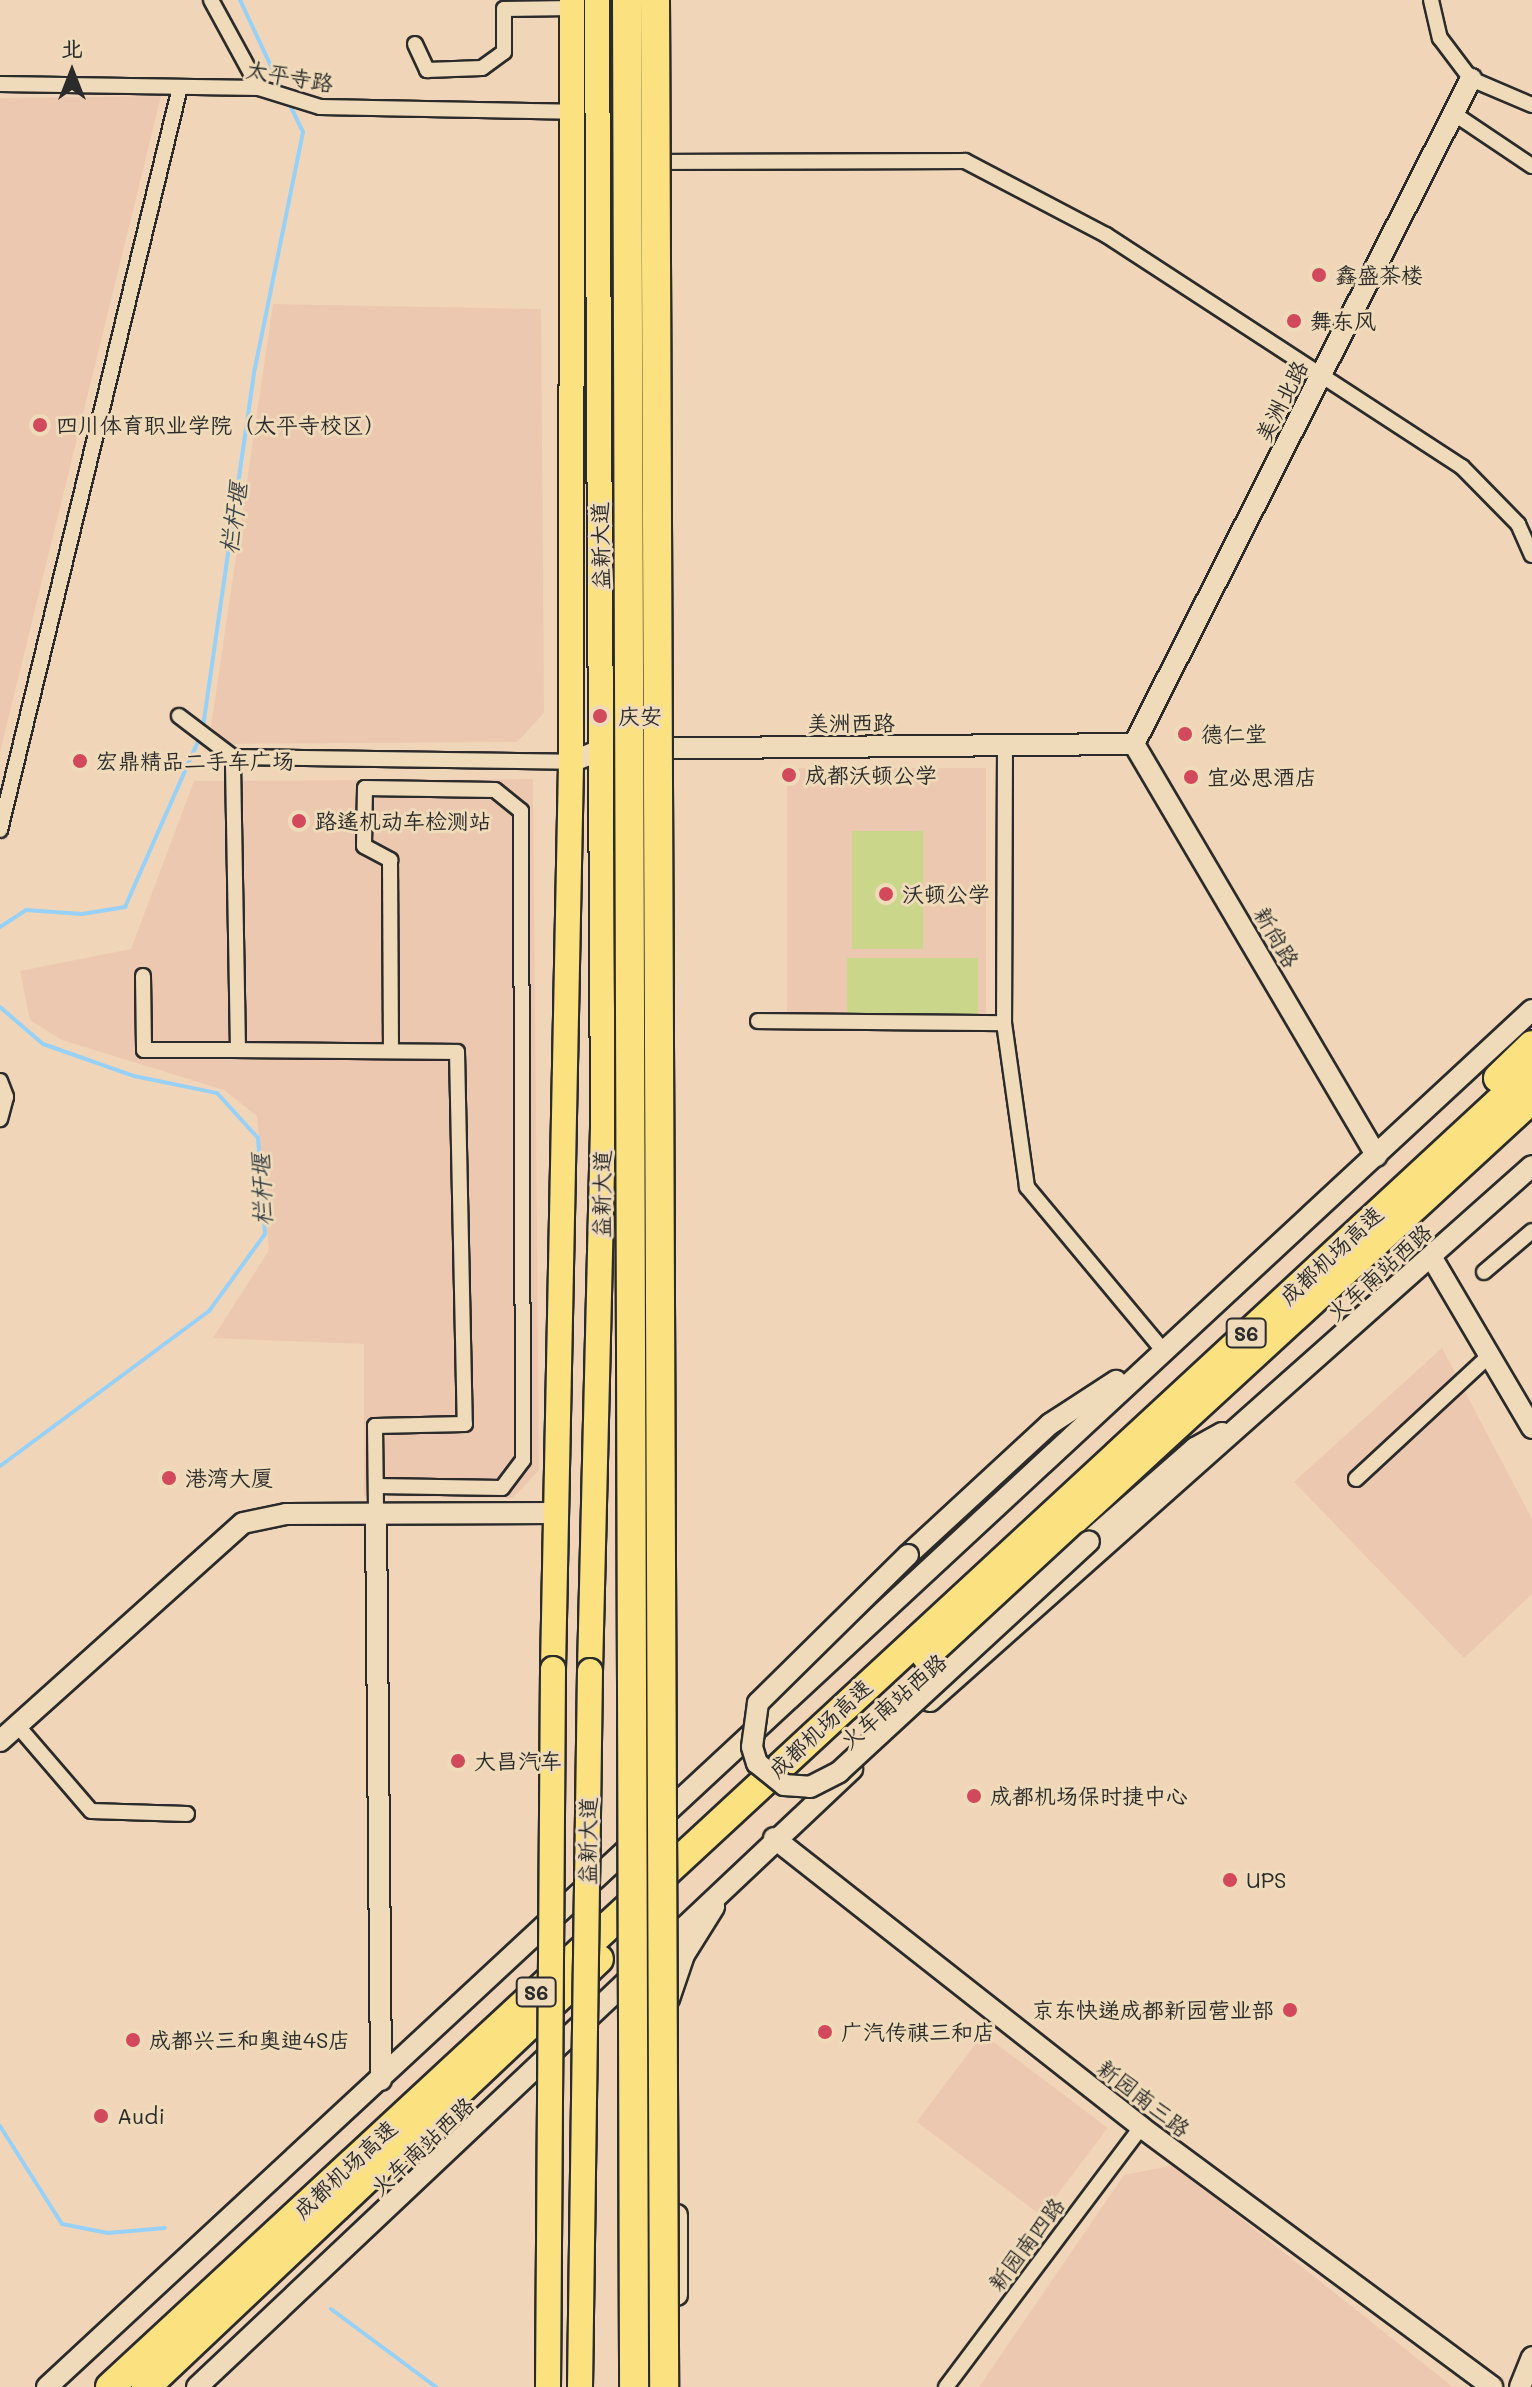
<!DOCTYPE html>
<html>
<head>
<meta charset="utf-8">
<style>
  body { margin:0 }
  #map { position:relative; width:1532px; height:2387px; overflow:hidden; background:#f1d5b8; font-family:Mali,"LXGW WenKai TC",sans-serif }
  div>[style] { position:absolute }
  .built>* { inset:0; background:#ecc8b0; transform-origin:0 0 }
  .green>* { inset:0; background:#cad689; transform-origin:0 0 }
  .stream>* { height:4px; margin:-2px; padding:0 2px; transform-origin:2px; border-radius:2px; background:#97d1f7 }
  .roads { filter:drop-shadow(2px 0 #2b2b2b) drop-shadow(-2px 0 #2b2b2b) drop-shadow(0 2px #2b2b2b) drop-shadow(0 -2px #2b2b2b) }
  .street>* { height:14px; margin:-7px; padding:0 7px; transform-origin:7px; border-radius:7px; background:#efdab9 }
  .secondary>* { height:20px; margin:-10px; padding:0 10px; transform-origin:10px; border-radius:10px; background:#efdab9 }
  .primary>* { height:24px; margin:-12px; padding:0 12px; transform-origin:12px; border-radius:12px; background:#fbe180 }
  .highway>* { height:28px; margin:-14px; padding:0 14px; transform-origin:14px; border-radius:14px; background:#fbe180 }
  .bridges { filter:drop-shadow(2px 0 #2b2b2b) drop-shadow(-2px 0 #2b2b2b) drop-shadow(0 2px #2b2b2b) drop-shadow(0 -2px #2b2b2b) }
  .secondary-bridge>* { height:20px; margin:-10px; padding:0 10px; transform-origin:10px; border-radius:10px; background:#efdab9 }
  .primary-bridge>* { height:24px; margin:-12px; padding:0 12px; transform-origin:12px; border-radius:12px; background:#fbe180 }
  .highway-bridge>* { height:28px; margin:-14px; padding:0 14px; transform-origin:14px; border-radius:14px; background:#fbe180 }
  .dots>* { width:22px; height:22px; translate:-50% -50%; box-sizing:border-box; border:4px solid #efdab9; border-radius:50% }
  span { translate:-50% -50%; white-space:nowrap; text-align:center; line-height:1.15; -webkit-text-stroke:6px #efdab9; paint-order:stroke }
  .shield-label span { padding:2px 6px; background:#efdab9; border:2px solid; border-radius:6px; -webkit-text-stroke-width:0 }
  .shield-label { font-size:20px; color:#2b2b2b; font-weight:700 }
  .street-label { font-size:22px; color:#2b2b2b }
  .poi-label { font-size:22px; color:#2b2b2b }
  .left { translate:0 -50%; text-align:left }
  .right { translate:-100% -50%; text-align:right }
  .water-label { font-size:24px; color:#3b444a; font-style:italic }
  .north { position:absolute; left:32px; top:32px; width:80px; height:80px; -webkit-text-stroke:6px #efdab9; paint-order:stroke; rotate:0deg; font-size:22px; font-weight:700; line-height:32px; text-align:center; color:#2b2b2b }
  .north::after { content:''; display:block; margin:auto; width:28px; height:36px; background:#2b2b2b; clip-path:polygon(50% 0,100% 100%,50% 72%,0 100%) }
</style>
</head>
<body>
<div id="map">
  <div class="built">
    <div style="clip-path:polygon(161px 96px,0 752px,0 98px)"></div>
    <div style="clip-path:polygon(273px 304px,541px 309px,544px 713px,517px 742px,230px 744px,211px 727px)"></div>
    <div style="left:787px;top:768px;width:199px;height:252px"></div>
    <div style="clip-path:polygon(533px 779px,539px 1470px,513px 1498px,364px 1496px,364px 1344px,213px 1338px,269px 1250px,257px 1116px,224px 1090px,62px 1040px,30px 1020px,20px 971px,131px 949px,194px 781px)"></div>
    <div style="clip-path:polygon(1442px 1348px,1532px 1519px,1532px 1594px,1464px 1658px,1294px 1482px)"></div>
    <div style="left:983px;top:2034px;width:156px;height:110px;rotate:37deg"></div>
    <div style="clip-path:polygon(1174px 2165px,1453px 2387px,979px 2387px,1124px 2175px)"></div>
  </div>
  <div class="green">
    <div style="left:923px;top:831px;width:118px;height:71px;rotate:90deg"></div>
    <div style="left:847px;top:958px;width:131px;height:56px"></div>
  </div>
  <div class="stream">
    <div style="left:240px;top:0;width:102px;rotate:64.9deg"></div>
    <div style="left:203px;top:727px;width:363px;rotate:-81.8deg"></div>
    <div style="left:255px;top:368px;width:241px;rotate:-78.5deg"></div>
    <div style="left:303px;top:132px;width:32px;rotate:-116deg"></div>
    <div style="left:0;top:927px;width:31px;rotate:-33deg"></div>
    <div style="left:26px;top:910px;width:56px;rotate:4.1deg"></div>
    <div style="left:82px;top:914px;width:44px;rotate:-9.2deg"></div>
    <div style="left:125px;top:907px;width:188px;rotate:-66.2deg"></div>
    <div style="left:0;top:1007px;width:57px;rotate:40.7deg"></div>
    <div style="left:43px;top:1044px;width:96px;rotate:19.4deg"></div>
    <div style="left:134px;top:1076px;width:85px;rotate:11.6deg"></div>
    <div style="left:217px;top:1093px;width:61px;rotate:47.7deg"></div>
    <div style="left:258px;top:1138px;width:96px;rotate:85.8deg"></div>
    <div style="left:265px;top:1234px;width:95px;rotate:126deg"></div>
    <div style="left:209px;top:1311px;width:260px;rotate:143.4deg"></div>
    <div style="left:0;top:2126px;width:116px;rotate:57.7deg"></div>
    <div style="left:62px;top:2224px;width:47px;rotate:11.1deg"></div>
    <div style="left:108px;top:2233px;width:57px;rotate:-5deg"></div>
    <div style="left:331px;top:2309px;width:131px;rotate:36.6deg"></div>
  </div>
  <div class="roads">
    <div class="street">
      <div style="left:211px;top:0;width:100px;rotate:61.4deg"></div>
      <div style="left:1431px;top:0;width:39px;rotate:77deg"></div>
      <div style="left:1440px;top:38px;width:51px;rotate:52.9deg"></div>
      <div style="left:1471px;top:79px;width:66px;rotate:23.1deg"></div>
      <div style="left:415px;top:44px;width:29px;rotate:65deg"></div>
      <div style="left:427px;top:70px;width:55px;rotate:-2.1deg"></div>
      <div style="left:482px;top:68px;width:27px;rotate:-36deg"></div>
      <div style="left:504px;top:52px;width:43px;rotate:-90deg"></div>
      <div style="left:504px;top:9px;width:68px;rotate:-0.8deg"></div>
      <div style="left:0;top:84px;width:259px;rotate:0.9deg"></div>
      <div style="left:259px;top:88px;width:64px;rotate:17.3deg"></div>
      <div style="left:320px;top:107px;width:253px;rotate:1.1deg"></div>
      <div style="left:1453px;top:113px;width:95px;rotate:33.9deg"></div>
      <div style="left:654px;top:162px;width:311px;rotate:-0.2deg"></div>
      <div style="left:965px;top:161px;width:159px;rotate:27.7deg"></div>
      <div style="left:1106px;top:235px;width:425px;rotate:33.1deg"></div>
      <div style="left:1462px;top:467px;width:80px;rotate:45.5deg"></div>
      <div style="left:1518px;top:524px;width:34px;rotate:66deg"></div>
      <div style="left:179px;top:716px;width:68px;rotate:37.2deg"></div>
      <div style="left:233px;top:757px;width:338px;rotate:0.8deg"></div>
      <div style="left:1005px;top:747px;width:276px;rotate:90.2deg"></div>
      <div style="left:1004px;top:1023px;width:166px;rotate:82deg"></div>
      <div style="left:1027px;top:1187px;width:212px;rotate:50.2deg"></div>
      <div style="left:0;top:830px;width:764px;rotate:-76.38deg"></div>
      <div style="left:143px;top:976px;width:74px;rotate:89.2deg"></div>
      <div style="left:144px;top:1050px;width:94px"></div>
      <div style="left:238px;top:1050px;width:293px;rotate:-91deg"></div>
      <div style="left:758px;top:1021px;width:246px;rotate:0.5deg"></div>
      <div style="left:238px;top:1050px;width:219px;rotate:0.5deg"></div>
      <div style="left:457px;top:1052px;width:372px;rotate:88.8deg"></div>
      <div style="left:465px;top:1424px;width:90px;rotate:178.7deg"></div>
      <div style="left:375px;top:1426px;width:88px;rotate:89.3deg"></div>
      <div style="left:0;top:1081px;width:17px;rotate:69deg"></div>
      <div style="left:6px;top:1097px;width:23px;rotate:105deg"></div>
      <div style="left:1484px;top:1272px;width:63px;rotate:-40.5deg"></div>
      <div style="left:1356px;top:1479px;width:183px;rotate:-42.8deg"></div>
      <div style="left:376px;top:1486px;width:126px;rotate:0.9deg"></div>
      <div style="left:502px;top:1488px;width:35px;rotate:-53deg"></div>
      <div style="left:523px;top:1460px;width:649px;rotate:-90.18deg"></div>
      <div style="left:521px;top:811px;width:33px;rotate:-141deg"></div>
      <div style="left:495px;top:790px;width:130px;rotate:-179.1deg"></div>
      <div style="left:365px;top:788px;width:58px;rotate:91deg"></div>
      <div style="left:364px;top:846px;width:30px;rotate:28deg"></div>
      <div style="left:390px;top:860px;width:191px;rotate:89.7deg"></div>
      <div style="left:17px;top:1725px;width:113px;rotate:49.3deg"></div>
      <div style="left:91px;top:1811px;width:96px;rotate:1.8deg"></div>
      <div style="left:946px;top:2387px;width:325px;rotate:-53.1deg"></div>
    </div>
    <div class="secondary">
      <div style="left:1134px;top:744px;width:746px;rotate:-63.13deg"></div>
      <div style="left:1134px;top:744px;width:478px;rotate:59.5deg"></div>
      <div style="left:571px;top:762px;width:35px;rotate:-22deg"></div>
      <div style="left:603px;top:749px;width:531px;rotate:-0.54deg"></div>
      <div style="left:1432px;top:1258px;width:197px;rotate:59.5deg"></div>
      <div style="left:376px;top:1514px;width:566px;rotate:89.49deg"></div>
      <div style="left:1089px;top:1541px;width:141px;rotate:-41.3deg"></div>
      <div style="left:1195px;top:1448px;width:31px;rotate:-29deg"></div>
      <div style="left:908px;top:1555px;width:193px;rotate:-42.7deg"></div>
      <div style="left:1050px;top:1424px;width:79px;rotate:-33.1deg"></div>
      <div style="left:930px;top:1701px;width:805px;rotate:-41.63deg"></div>
      <div style="left:0;top:1741px;width:326px;rotate:-41.9deg"></div>
      <div style="left:243px;top:1523px;width:44px;rotate:-11.8deg"></div>
      <div style="left:286px;top:1514px;width:271px;rotate:-0.2deg"></div>
      <div style="left:774px;top:1838px;width:467px;rotate:38.2deg"></div>
      <div style="left:1141px;top:2127px;width:437px;rotate:36.5deg"></div>
      <div style="left:669px;top:1999px;width:46px;rotate:-71.2deg"></div>
      <div style="left:684px;top:1955px;width:57px;rotate:-58deg"></div>
      <div style="left:677px;top:2215px;width:80px;rotate:90deg"></div>
      <div style="left:47px;top:2387px;width:2025px;rotate:-42.84deg"></div>
      <div style="left:197px;top:2387px;width:901px;rotate:-43.34deg"></div>
      <div style="left:1520px;top:2387px;width:32px;rotate:-68deg"></div>
    </div>
    <div class="primary">
      <div style="left:553px;top:1669px;width:907px;rotate:-88.86deg"></div>
      <div style="left:571px;top:762px;width:762px;rotate:-89.92deg"></div>
      <div style="left:590px;top:1671px;width:544px;rotate:-88.63deg"></div>
      <div style="left:603px;top:1127px;width:1127px;rotate:-90.31deg"></div>
    </div>
    <div class="highway">
      <div style="left:1498px;top:1078px;width:47px;rotate:-44.1deg"></div>
      <div style="left:926px;top:1656px;width:823px;rotate:-42.59deg"></div>
      <div style="left:110px;top:2387px;width:1938px;rotate:-42.78deg"></div>
      <div style="left:146px;top:2387px;width:623px;rotate:-43.37deg"></div>
    </div>
  </div>
  <div class="bridges">
    <div class="secondary-bridge">
      <div style="left:908px;top:1555px;width:211px;rotate:135.4deg"></div>
      <div style="left:758px;top:1703px;width:44px;rotate:97.8deg"></div>
      <div style="left:752px;top:1747px;width:17px;rotate:73deg"></div>
      <div style="left:757px;top:1763px;width:35px;rotate:39deg"></div>
      <div style="left:784px;top:1785px;width:26px;rotate:4deg"></div>
      <div style="left:810px;top:1787px;width:33px;rotate:-27deg"></div>
      <div style="left:839px;top:1772px;width:340px;rotate:-42.7deg"></div>
    </div>
    <div class="primary-bridge">
      <div style="left:548px;top:2387px;width:718px;rotate:-89.6deg"></div>
      <div style="left:580px;top:2387px;width:716px;rotate:-89.2deg"></div>
    </div>
    <div class="highway-bridge">
      <div style="left:627px;top:0;width:2387px;rotate:89.83deg"></div>
      <div style="left:655px;top:0;width:2387px;rotate:89.78deg"></div>
    </div>
  </div>
  <div class="dots">
    <div style="left:1319px;top:275px;background:#d1495b"></div>
    <div style="left:1294px;top:321px;background:#d1495b"></div>
    <div style="left:40px;top:425px;background:#d1495b"></div>
    <div style="left:600px;top:716px;background:#d1495b"></div>
    <div style="left:1185px;top:734px;background:#d1495b"></div>
    <div style="left:80px;top:761px;background:#d1495b"></div>
    <div style="left:789px;top:775px;background:#d1495b"></div>
    <div style="left:1191px;top:777px;background:#d1495b"></div>
    <div style="left:299px;top:821px;background:#d1495b"></div>
    <div style="left:886px;top:894px;background:#d1495b"></div>
    <div style="left:169px;top:1478px;background:#d1495b"></div>
    <div style="left:458px;top:1761px;background:#d1495b"></div>
    <div style="left:974px;top:1796px;background:#d1495b"></div>
    <div style="left:1230px;top:1880px;background:#d1495b"></div>
    <div style="left:1290px;top:2010px;background:#d1495b"></div>
    <div style="left:825px;top:2032px;background:#d1495b"></div>
    <div style="left:133px;top:2040px;background:#d1495b"></div>
    <div style="left:101px;top:2116px;background:#d1495b"></div>
  </div>
  <div class="shield-label">
    <span style="left:1246px;top:1333px">S6</span>
    <span style="left:536px;top:1992px">S6</span>
  </div>
  <div class="street-label">
    <span style="left:290px;top:76px;rotate:10deg">太平寺路</span>
    <span style="left:1281px;top:401px;rotate:-63deg">美洲北路</span>
    <span style="left:600px;top:546px;rotate:-91deg">益新大道</span>
    <span style="left:851px;top:723px">美洲西路</span>
    <span style="left:1277px;top:937px;rotate:60deg">新尚路</span>
    <span style="left:601px;top:1194px;rotate:-89deg">益新大道</span>
    <span style="left:1331px;top:1255px;rotate:-43deg">成都机场高速</span>
    <span style="left:1379px;top:1272px;rotate:-42deg">火车南站西路</span>
    <span style="left:893px;top:1701px;rotate:-41deg">火车南站西路</span>
    <span style="left:820px;top:1728px;rotate:-43deg">成都机场高速</span>
    <span style="left:587px;top:1841px;rotate:-89deg">益新大道</span>
    <span style="left:1144px;top:2098px;rotate:38deg">新园南三路</span>
    <span style="left:422px;top:2146px;rotate:-43deg">火车南站西路</span>
    <span style="left:345px;top:2169px;rotate:-43deg">成都机场高速</span>
    <span style="left:1026px;top:2244px;rotate:-53deg">新园南四路</span>
  </div>
  <div class="poi-label">
    <span class="left" style="left:1335px;top:275px">鑫盛茶楼</span>
    <span class="left" style="left:1310px;top:321px">舞东风</span>
    <span class="left" style="left:56px;top:425px">四川体育职业学院（太平寺校区）</span>
    <span class="left" style="left:618px;top:716px">庆安</span>
    <span class="left" style="left:1201px;top:734px">德仁堂</span>
    <span class="left" style="left:96px;top:761px">宏鼎精品二手车广场</span>
    <span class="left" style="left:805px;top:775px">成都沃顿公学</span>
    <span class="left" style="left:1207px;top:777px">宜必思酒店</span>
    <span class="left" style="left:315px;top:821px">路遥机动车检测站</span>
    <span class="left" style="left:902px;top:894px">沃顿公学</span>
    <span class="left" style="left:185px;top:1478px">港湾大厦</span>
    <span class="left" style="left:474px;top:1761px">大昌汽车</span>
    <span class="left" style="left:990px;top:1796px">成都机场保时捷中心</span>
    <span class="left" style="left:1246px;top:1880px">UPS</span>
    <span class="right" style="left:1274px;top:2010px">京东快递成都新园营业部</span>
    <span class="left" style="left:841px;top:2032px">广汽传祺三和店</span>
    <span class="left" style="left:149px;top:2040px">成都兴三和奥迪4S店</span>
    <span class="left" style="left:117px;top:2116px">Audi</span>
  </div>
  <div class="water-label">
    <span style="left:233px;top:518px;rotate:-82deg">栏杆堰</span>
    <span style="left:261px;top:1190px;rotate:-92deg">栏杆堰</span>
  </div>
  <div class="north">北</div>
</div>
</body>
</html>
